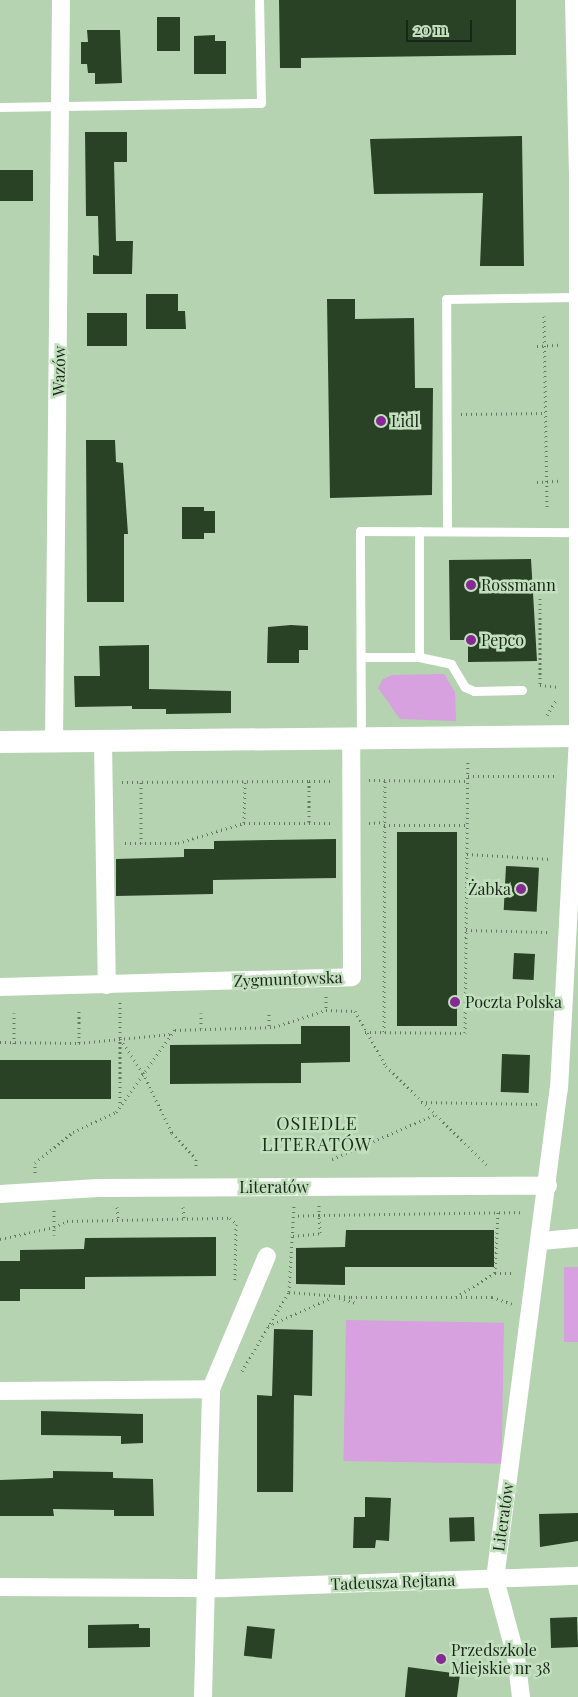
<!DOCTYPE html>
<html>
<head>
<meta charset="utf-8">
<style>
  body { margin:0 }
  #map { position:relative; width:578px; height:1697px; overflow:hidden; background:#b5d3b1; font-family:"Playfair Display",serif }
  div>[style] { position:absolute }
  .green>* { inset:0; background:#d7a0df; transform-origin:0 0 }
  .building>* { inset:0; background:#294226; transform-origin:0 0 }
  .path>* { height:3px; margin-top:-1.5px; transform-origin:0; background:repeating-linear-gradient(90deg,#647861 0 1px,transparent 0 5px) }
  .service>* { height:9px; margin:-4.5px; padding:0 4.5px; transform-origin:4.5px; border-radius:4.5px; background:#fff }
  .minor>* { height:18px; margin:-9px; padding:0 9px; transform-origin:9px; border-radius:9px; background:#fff }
  .tertiary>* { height:22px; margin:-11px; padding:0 11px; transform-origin:11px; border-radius:11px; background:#fff }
  .dots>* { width:14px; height:14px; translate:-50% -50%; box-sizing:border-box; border:2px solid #c2e0be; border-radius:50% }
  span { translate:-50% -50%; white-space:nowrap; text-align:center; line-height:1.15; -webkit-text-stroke:5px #c2e0be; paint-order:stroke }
  .street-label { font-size:16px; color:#192518 }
  .poi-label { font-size:16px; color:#192518 }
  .left { translate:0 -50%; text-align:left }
  .right { translate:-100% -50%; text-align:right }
  .neighbourhood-label { font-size:18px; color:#183015; letter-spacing:1px }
  .scale { position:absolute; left:406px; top:20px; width:66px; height:22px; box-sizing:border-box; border:2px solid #192518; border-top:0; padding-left:6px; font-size:15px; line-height:18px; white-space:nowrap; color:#192518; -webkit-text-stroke:4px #c2e0be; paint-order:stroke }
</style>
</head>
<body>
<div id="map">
  <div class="green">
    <div style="clip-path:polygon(444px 674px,455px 692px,456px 721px,400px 719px,378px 688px,383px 679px,392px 675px)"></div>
    <div style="left:564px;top:1267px;width:14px;height:75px"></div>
    <div style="left:346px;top:1320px;width:158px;height:141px;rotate:1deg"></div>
  </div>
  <div class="building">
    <div style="clip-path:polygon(279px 0,516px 0,516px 55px,301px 58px,301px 68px,280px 68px)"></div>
    <div style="left:157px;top:17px;width:23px;height:34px"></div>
    <div style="clip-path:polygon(87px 30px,120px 30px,122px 83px,95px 84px,95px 73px,88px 73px,87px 64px,81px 64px,81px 42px,88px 42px)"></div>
    <div style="clip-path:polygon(215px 35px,215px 41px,226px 41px,226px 74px,194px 74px,194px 36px)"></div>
    <div style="clip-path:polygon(85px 132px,127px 132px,127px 162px,114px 162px,116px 241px,133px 241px,132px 274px,93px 274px,93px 255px,99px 256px,98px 216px,86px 216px)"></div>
    <div style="clip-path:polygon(522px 136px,524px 266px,480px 266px,483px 193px,374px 194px,370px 139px)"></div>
    <div style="left:0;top:170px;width:33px;height:31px"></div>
    <div style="clip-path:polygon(146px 294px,178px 294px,178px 311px,185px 311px,186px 329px,146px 329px)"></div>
    <div style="clip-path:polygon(327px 299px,355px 299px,355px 319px,414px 318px,415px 388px,433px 388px,432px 495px,330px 498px)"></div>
    <div style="left:87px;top:313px;width:40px;height:33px"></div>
    <div style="clip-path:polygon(86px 440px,115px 440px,116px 462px,123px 463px,128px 534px,124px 534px,124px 602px,87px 602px)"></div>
    <div style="clip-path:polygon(182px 507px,204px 507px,204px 511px,215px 511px,215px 533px,204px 533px,204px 539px,182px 539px)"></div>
    <div style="clip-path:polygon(531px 559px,537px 661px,468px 662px,468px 640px,450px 640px,449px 560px)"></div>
    <div style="clip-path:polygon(291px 625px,308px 626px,308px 650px,299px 650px,299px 663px,267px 663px,268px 627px)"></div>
    <div style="clip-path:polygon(149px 645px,149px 689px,231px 691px,231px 713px,166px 714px,166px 709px,132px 709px,132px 706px,75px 707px,74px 676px,100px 676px,99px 646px)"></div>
    <div style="left:397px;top:832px;width:60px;height:194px"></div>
    <div style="clip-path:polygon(336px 839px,336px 878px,213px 880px,213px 894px,116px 896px,116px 859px,184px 857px,184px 849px,214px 849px,214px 841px)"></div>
    <div style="left:506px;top:866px;width:33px;height:44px;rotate:3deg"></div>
    <div style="left:514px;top:953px;width:21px;height:26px;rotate:3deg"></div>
    <div style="clip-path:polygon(301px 1026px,350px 1026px,350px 1062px,301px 1063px,301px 1083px,170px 1084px,170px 1045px,301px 1044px)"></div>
    <div style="left:502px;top:1054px;width:28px;height:38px;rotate:2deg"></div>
    <div style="left:111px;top:1060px;width:39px;height:111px;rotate:90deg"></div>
    <div style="clip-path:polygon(346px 1230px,494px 1230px,494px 1267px,345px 1267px,345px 1285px,296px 1284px,296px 1248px,345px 1247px)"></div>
    <div style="clip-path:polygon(216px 1237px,216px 1276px,85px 1277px,85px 1289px,20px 1289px,20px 1301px,0 1301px,0 1261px,20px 1261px,20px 1250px,84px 1249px,85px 1238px)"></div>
    <div style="clip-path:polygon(274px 1329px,313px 1330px,312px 1396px,294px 1395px,293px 1492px,257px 1492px,257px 1395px,272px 1396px)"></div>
    <div style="clip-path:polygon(41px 1411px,143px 1414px,143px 1443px,121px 1444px,121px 1436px,41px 1435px)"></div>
    <div style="clip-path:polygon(53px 1471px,113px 1472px,113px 1478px,153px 1479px,154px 1516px,114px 1516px,114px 1510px,53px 1509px,54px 1516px,0 1516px,0 1480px,53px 1478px)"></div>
    <div style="clip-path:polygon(365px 1497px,391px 1498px,389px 1541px,376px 1540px,375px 1548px,353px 1548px,354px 1517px,365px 1517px)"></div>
    <div style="clip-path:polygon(578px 1513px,578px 1541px,540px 1547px,539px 1514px)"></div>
    <div style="left:474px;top:1517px;width:24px;height:25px;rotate:88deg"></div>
    <div style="left:577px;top:1617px;width:30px;height:27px;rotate:88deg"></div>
    <div style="clip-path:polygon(139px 1624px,139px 1628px,150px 1628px,150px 1647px,88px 1648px,88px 1625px)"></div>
    <div style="left:247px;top:1626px;width:28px;height:30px;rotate:6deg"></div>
    <div style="clip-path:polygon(408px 1667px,460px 1674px,457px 1697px,405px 1697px)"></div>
  </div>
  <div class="path">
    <div style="left:544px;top:316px;width:193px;rotate:89.1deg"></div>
    <div style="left:537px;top:346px;width:22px;rotate:-3deg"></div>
    <div style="left:461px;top:414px;width:84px;rotate:-0.7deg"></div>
    <div style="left:537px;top:482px;width:22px;rotate:-3deg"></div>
    <div style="left:540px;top:598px;width:87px;rotate:90deg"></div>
    <div style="left:540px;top:685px;width:18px;rotate:6deg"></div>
    <div style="left:547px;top:715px;width:19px;rotate:-58deg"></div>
    <div style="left:468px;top:776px;width:90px"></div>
    <div style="left:369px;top:780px;width:99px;rotate:0.6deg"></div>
    <div style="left:309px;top:781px;width:24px"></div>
    <div style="left:122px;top:782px;width:187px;rotate:-0.3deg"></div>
    <div style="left:309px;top:781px;width:41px;rotate:90deg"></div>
    <div style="left:244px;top:823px;width:87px"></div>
    <div style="left:369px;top:823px;width:15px;rotate:-4deg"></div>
    <div style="left:384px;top:825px;width:84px"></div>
    <div style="left:125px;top:843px;width:53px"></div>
    <div style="left:178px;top:843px;width:69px;rotate:-16.9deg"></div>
    <div style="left:244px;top:823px;width:42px;rotate:-88.6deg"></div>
    <div style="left:141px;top:843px;width:61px;rotate:-90deg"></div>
    <div style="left:467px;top:854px;width:84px;rotate:3.4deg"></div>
    <div style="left:466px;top:930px;width:82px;rotate:1.4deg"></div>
    <div style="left:326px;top:996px;width:14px;rotate:90deg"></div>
    <div style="left:466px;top:998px;width:80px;rotate:0.7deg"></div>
    <div style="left:120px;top:1002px;width:104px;rotate:90deg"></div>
    <div style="left:269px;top:1010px;width:17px;rotate:90deg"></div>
    <div style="left:14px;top:1013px;width:31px;rotate:90deg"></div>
    <div style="left:201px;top:1013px;width:15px;rotate:90deg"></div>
    <div style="left:365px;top:1032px;width:100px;rotate:0.6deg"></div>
    <div style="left:465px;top:1033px;width:274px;rotate:-89.4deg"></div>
    <div style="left:384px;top:1032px;width:252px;rotate:-89.8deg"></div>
    <div style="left:120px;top:1039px;width:41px;rotate:55.9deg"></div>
    <div style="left:143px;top:1073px;width:67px;rotate:64.2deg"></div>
    <div style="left:172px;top:1133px;width:35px;rotate:47deg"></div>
    <div style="left:196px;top:1159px;width:10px;rotate:90deg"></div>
    <div style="left:0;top:1042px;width:79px;rotate:0.7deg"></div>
    <div style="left:79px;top:1043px;width:92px;rotate:-5.6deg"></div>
    <div style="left:79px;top:1043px;width:32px;rotate:-90deg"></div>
    <div style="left:421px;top:1102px;width:118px;rotate:1deg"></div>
    <div style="left:332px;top:1159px;width:111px;rotate:-23.3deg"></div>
    <div style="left:35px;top:1173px;width:10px;rotate:-90deg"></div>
    <div style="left:35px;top:1163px;width:49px;rotate:-39.2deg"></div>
    <div style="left:73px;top:1132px;width:47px;rotate:-24.9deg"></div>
    <div style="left:116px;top:1112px;width:101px;rotate:-54.3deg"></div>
    <div style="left:175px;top:1030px;width:99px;rotate:-1.7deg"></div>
    <div style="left:274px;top:1027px;width:55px;rotate:-18.1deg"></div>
    <div style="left:326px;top:1010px;width:29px;rotate:2deg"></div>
    <div style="left:355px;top:1011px;width:63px;rotate:60.6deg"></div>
    <div style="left:386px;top:1066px;width:144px;rotate:44.4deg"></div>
    <div style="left:319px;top:1205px;width:10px;rotate:90deg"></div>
    <div style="left:319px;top:1215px;width:204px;rotate:-0.8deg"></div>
    <div style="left:117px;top:1207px;width:12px;rotate:85deg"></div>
    <div style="left:183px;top:1207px;width:12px;rotate:85deg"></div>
    <div style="left:54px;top:1235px;width:8px;rotate:-90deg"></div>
    <div style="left:54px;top:1227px;width:14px;rotate:-25deg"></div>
    <div style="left:67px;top:1221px;width:163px;rotate:-1.1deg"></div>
    <div style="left:230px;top:1218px;width:8px;rotate:45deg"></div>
    <div style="left:236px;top:1224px;width:56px;rotate:91deg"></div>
    <div style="left:293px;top:1236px;width:27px;rotate:-6deg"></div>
    <div style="left:320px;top:1233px;width:18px;rotate:-93deg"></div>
    <div style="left:319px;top:1215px;width:25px;rotate:178deg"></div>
    <div style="left:0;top:1239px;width:55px;rotate:-12.5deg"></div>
    <div style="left:54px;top:1227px;width:17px;rotate:-90deg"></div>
    <div style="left:495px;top:1273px;width:62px;rotate:-87.2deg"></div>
    <div style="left:289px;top:1292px;width:62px;rotate:4.6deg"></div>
    <div style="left:351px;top:1297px;width:141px"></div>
    <div style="left:492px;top:1297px;width:21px;rotate:19deg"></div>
    <div style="left:456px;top:1297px;width:46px;rotate:-31.6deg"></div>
    <div style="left:495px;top:1273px;width:20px"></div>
    <div style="left:339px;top:1298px;width:19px;rotate:16deg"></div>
    <div style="left:268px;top:1326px;width:69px;rotate:-24deg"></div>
    <div style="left:242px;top:1371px;width:92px;rotate:-59.3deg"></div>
    <div style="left:289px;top:1292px;width:86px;rotate:-86.7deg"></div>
  </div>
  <div class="service">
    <div style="left:0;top:107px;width:261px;rotate:-0.9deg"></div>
    <div style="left:261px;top:103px;width:103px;rotate:-91.1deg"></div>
    <div style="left:447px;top:531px;width:232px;rotate:-90.2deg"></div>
    <div style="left:446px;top:299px;width:131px;rotate:-0.9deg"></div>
    <div style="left:361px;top:657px;width:58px"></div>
    <div style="left:419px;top:657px;width:126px;rotate:-90deg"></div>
    <div style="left:419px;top:657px;width:33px;rotate:12deg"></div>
    <div style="left:451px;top:664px;width:27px;rotate:59deg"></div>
    <div style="left:465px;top:687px;width:10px;rotate:24deg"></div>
    <div style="left:474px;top:691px;width:48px;rotate:-1.2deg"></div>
    <div style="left:361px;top:738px;width:207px;rotate:-90.3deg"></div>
    <div style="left:360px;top:531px;width:215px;rotate:0.3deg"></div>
  </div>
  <div class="minor">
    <div style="left:574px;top:0;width:171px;rotate:88.7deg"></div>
    <div style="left:578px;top:171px;width:557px;rotate:90deg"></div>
    <div style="left:54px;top:742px;width:742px;rotate:-89.46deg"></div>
    <div style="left:103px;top:742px;width:243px;rotate:89.1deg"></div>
    <div style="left:0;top:987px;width:352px;rotate:-1.6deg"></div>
    <div style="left:352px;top:977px;width:236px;rotate:-90.2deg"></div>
    <div style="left:0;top:1194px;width:98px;rotate:-3.5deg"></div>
    <div style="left:98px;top:1188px;width:450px;rotate:-0.3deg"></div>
    <div style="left:541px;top:1241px;width:37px;rotate:-5deg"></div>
    <div style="left:0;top:1391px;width:211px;rotate:-0.5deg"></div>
    <div style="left:0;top:1587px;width:226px;rotate:0.3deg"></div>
    <div style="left:226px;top:1588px;width:352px;rotate:-2deg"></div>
    <div style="left:203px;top:1697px;width:308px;rotate:-88.5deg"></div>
    <div style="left:211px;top:1389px;width:144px;rotate:-67.2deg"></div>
    <div style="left:521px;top:1697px;width:40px;rotate:-97.1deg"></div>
    <div style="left:516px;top:1657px;width:81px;rotate:-105.1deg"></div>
    <div style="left:495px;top:1579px;width:494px;rotate:-82.6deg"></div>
    <div style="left:559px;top:1089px;width:352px;rotate:-86.9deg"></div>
  </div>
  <div class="tertiary">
    <div style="left:0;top:742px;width:578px;rotate:-0.59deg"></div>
  </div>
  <div class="dots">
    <div style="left:381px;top:421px;background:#862994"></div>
    <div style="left:471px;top:585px;background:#862994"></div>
    <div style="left:471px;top:640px;background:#862994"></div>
    <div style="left:521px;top:889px;background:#862994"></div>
    <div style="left:455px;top:1002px;background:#862994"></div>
    <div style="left:441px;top:1659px;background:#862994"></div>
  </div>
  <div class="street-label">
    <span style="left:59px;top:371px;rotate:-89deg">Wazów</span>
    <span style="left:288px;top:979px;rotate:-2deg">Zygmuntowska</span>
    <span style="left:274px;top:1187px">Literatów</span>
    <span style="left:503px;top:1517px;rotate:-82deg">Literatów</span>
    <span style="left:393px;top:1582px;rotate:-2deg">Tadeusza Rejtana</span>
  </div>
  <div class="poi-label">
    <span class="left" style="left:391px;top:421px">Lidl</span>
    <span class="left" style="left:481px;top:585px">Rossmann</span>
    <span class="left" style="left:481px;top:640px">Pepco</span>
    <span class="right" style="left:511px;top:889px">Żabka</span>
    <span class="left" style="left:465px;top:1002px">Poczta Polska</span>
    <span class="left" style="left:451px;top:1659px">Przedszkole<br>Miejskie nr 38</span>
  </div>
  <div class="neighbourhood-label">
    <span style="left:317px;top:1134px">OSIEDLE<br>LITERATÓW</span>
  </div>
  <div class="scale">20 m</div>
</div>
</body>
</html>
